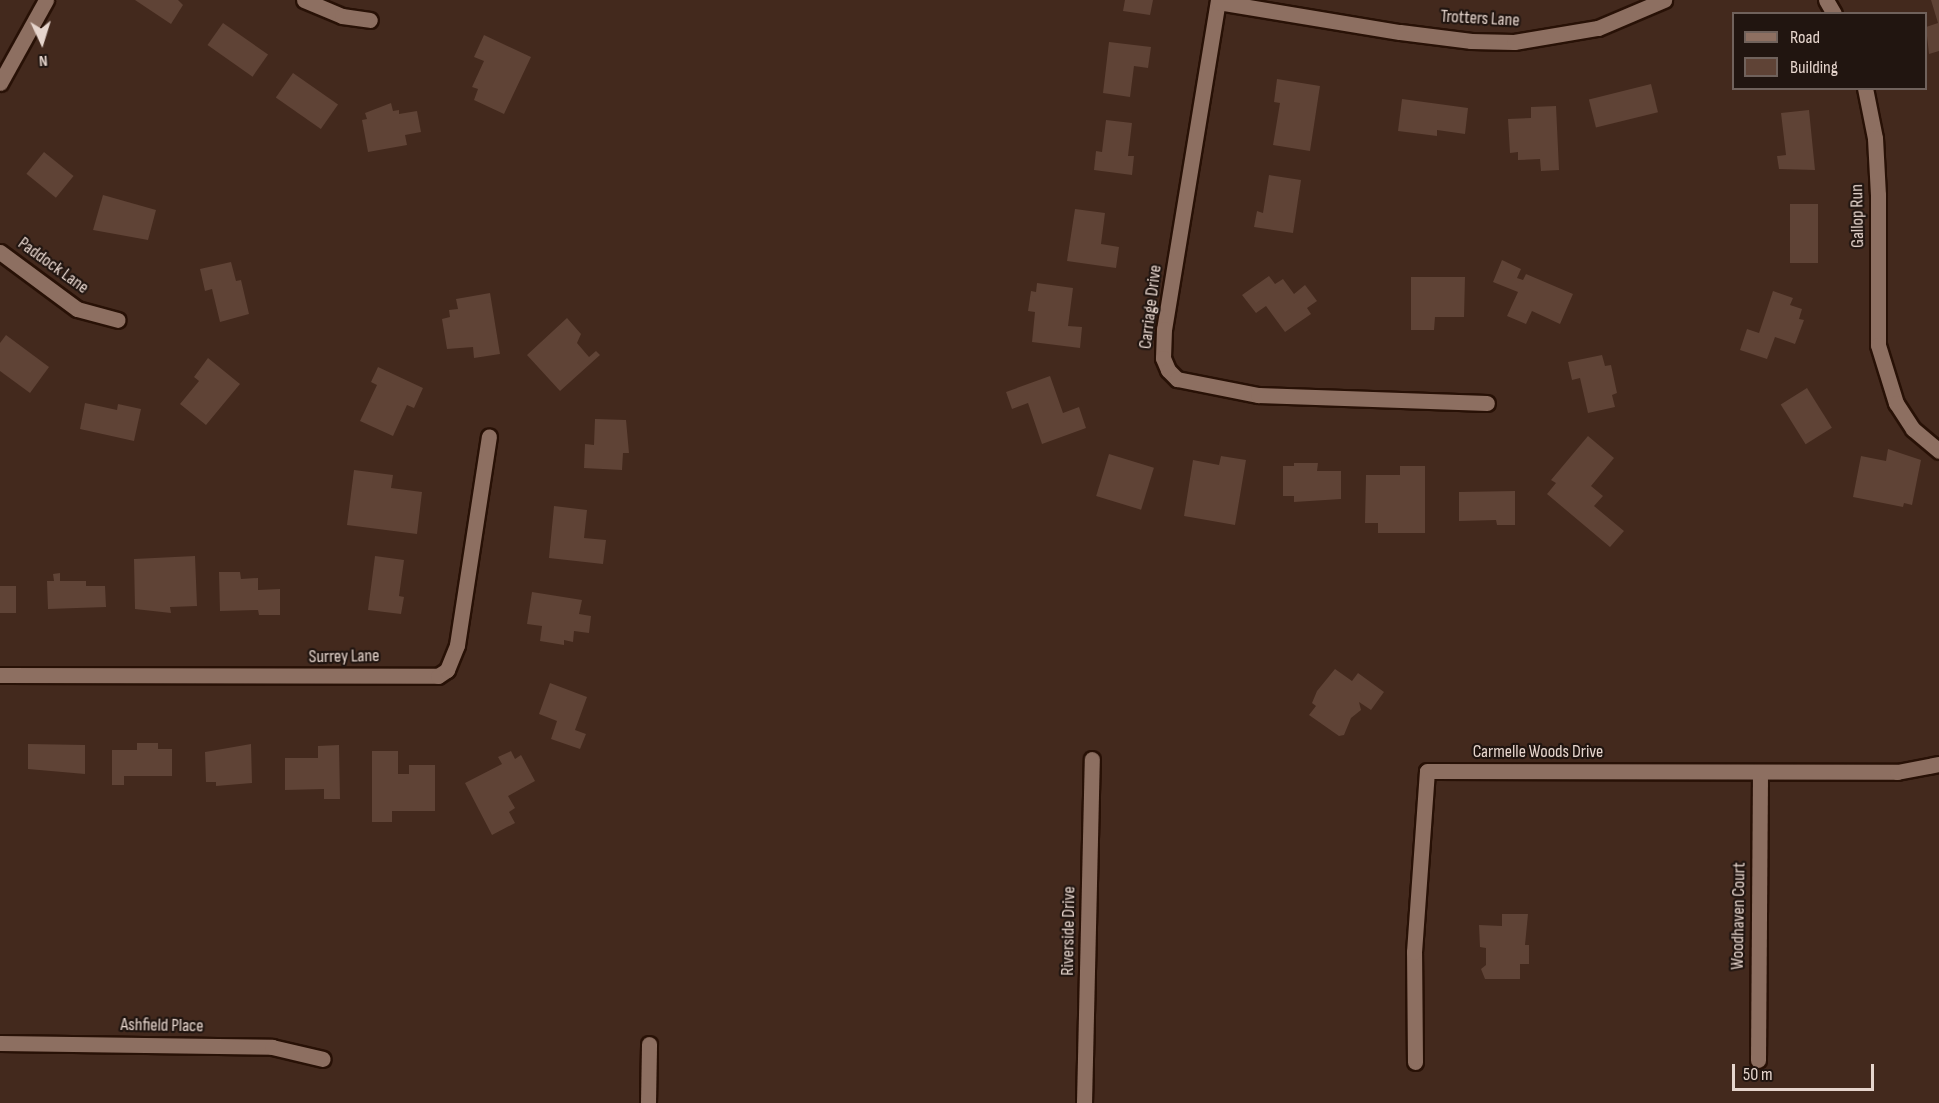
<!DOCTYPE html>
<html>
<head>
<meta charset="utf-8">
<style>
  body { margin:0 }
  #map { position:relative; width:1939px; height:1103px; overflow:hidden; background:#43291d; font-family:"Sofia Sans Condensed",sans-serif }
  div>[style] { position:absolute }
  .building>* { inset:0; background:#5f4336; transform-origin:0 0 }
  .roads { filter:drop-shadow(2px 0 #281106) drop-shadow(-2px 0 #281106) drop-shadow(0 2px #281106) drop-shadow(0 -2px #281106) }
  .minor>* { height:15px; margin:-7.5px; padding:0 7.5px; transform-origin:7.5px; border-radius:7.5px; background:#8d6f61 }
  span { translate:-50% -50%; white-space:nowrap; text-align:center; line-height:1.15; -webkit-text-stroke:4.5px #211510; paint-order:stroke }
  .street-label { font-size:18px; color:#e6d5cd }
  .legend { position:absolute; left:1732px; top:12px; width:195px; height:78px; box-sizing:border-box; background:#211510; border:2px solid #70625c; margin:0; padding:8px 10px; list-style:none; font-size:18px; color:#e6d5cd }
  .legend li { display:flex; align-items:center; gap:12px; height:30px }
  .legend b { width:30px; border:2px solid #70625c }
  .north { position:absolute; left:12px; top:12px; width:60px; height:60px; -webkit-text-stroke:4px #211510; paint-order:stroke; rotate:176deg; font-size:16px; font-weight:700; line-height:24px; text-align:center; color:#e6d5cd }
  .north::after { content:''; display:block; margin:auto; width:21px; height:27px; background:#e6d5cd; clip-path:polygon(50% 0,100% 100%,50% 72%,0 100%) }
  .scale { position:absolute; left:1732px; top:1064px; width:142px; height:27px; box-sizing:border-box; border:3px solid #e6d5cd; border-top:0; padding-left:8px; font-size:18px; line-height:21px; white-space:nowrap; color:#e6d5cd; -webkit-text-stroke:4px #211510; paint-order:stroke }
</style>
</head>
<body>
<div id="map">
  <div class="building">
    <div style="clip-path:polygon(135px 0,178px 0,183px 5px,171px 24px)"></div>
    <div style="clip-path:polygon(1125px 0,1153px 0,1150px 15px,1123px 11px)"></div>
    <div style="clip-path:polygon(1931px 0,1939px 0,1939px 51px,1929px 54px,1926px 27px,1938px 23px)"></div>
    <div style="left:223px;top:23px;width:55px;height:27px;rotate:35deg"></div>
    <div style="clip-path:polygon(484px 35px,531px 57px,504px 114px,474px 100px,478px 89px,472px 87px,484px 61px,474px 57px)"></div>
    <div style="clip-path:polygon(1109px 42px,1151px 47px,1148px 68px,1134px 66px,1130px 97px,1103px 93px)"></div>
    <div style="left:293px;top:73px;width:55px;height:30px;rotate:35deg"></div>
    <div style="clip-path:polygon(1277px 79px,1320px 86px,1310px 151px,1273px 145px,1280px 103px,1274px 102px)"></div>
    <div style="left:1651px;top:84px;width:29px;height:64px;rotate:76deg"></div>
    <div style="clip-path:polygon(1402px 99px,1468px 108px,1465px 134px,1437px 130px,1437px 136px,1398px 131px)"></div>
    <div style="clip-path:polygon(391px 103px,393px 111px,399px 110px,399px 114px,417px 111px,421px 132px,405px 135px,407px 145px,368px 152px,362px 120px,367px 119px,365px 113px)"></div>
    <div style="clip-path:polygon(1556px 106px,1559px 170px,1541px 171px,1540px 159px,1518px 160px,1518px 152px,1510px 153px,1508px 119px,1531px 118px,1531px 107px)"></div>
    <div style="clip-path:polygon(1809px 110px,1815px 170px,1779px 169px,1777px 156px,1786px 155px,1781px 113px)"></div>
    <div style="clip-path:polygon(1106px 120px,1132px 123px,1128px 156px,1134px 156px,1132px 175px,1094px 170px,1096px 151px,1102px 152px)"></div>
    <div style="left:44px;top:152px;width:38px;height:28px;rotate:39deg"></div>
    <div style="clip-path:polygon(1269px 175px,1301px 180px,1293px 233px,1254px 227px,1257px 211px,1263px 213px)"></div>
    <div style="clip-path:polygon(103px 195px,156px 210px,148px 240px,93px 230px)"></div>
    <div style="left:1790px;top:204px;width:28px;height:59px"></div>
    <div style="clip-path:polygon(1075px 209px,1105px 213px,1101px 244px,1119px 247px,1116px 268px,1067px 261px)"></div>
    <div style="clip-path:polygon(1502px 260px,1521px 269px,1517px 278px,1523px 280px,1526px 274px,1573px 294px,1560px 324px,1532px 311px,1526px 324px,1507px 316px,1518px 292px,1493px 282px)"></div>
    <div style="clip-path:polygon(231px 262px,236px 281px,241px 280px,249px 314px,220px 322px,212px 289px,205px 291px,200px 269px)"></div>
    <div style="clip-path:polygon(1269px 276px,1275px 284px,1283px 279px,1294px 294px,1305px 285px,1317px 301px,1307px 308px,1311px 314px,1285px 332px,1266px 306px,1256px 313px,1242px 295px)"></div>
    <div style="clip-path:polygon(1411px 277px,1465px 277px,1464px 317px,1435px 317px,1434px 330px,1411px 330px)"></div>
    <div style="clip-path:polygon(1037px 283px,1073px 288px,1068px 326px,1082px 327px,1080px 348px,1032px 342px,1035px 312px,1028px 311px,1031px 291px,1036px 292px)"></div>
    <div style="clip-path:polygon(1773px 291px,1793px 298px,1790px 305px,1802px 309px,1799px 319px,1804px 320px,1795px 344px,1775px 337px,1767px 359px,1740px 350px,1747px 329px,1759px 333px)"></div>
    <div style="clip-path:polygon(490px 293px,500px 354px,474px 358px,473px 347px,447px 349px,442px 319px,450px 317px,449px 310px,458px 309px,456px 299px)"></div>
    <div style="clip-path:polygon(567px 318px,581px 334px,577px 343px,589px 357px,596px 351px,600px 355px,560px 391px,527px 355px)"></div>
    <div style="clip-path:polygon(6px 335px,49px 367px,30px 393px,0 371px,0 343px)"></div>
    <div style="clip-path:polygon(1602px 355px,1605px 366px,1611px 365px,1617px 393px,1612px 395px,1615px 407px,1588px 413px,1580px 378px,1572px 380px,1568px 362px)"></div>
    <div style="clip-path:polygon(208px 358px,240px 384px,206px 425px,180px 404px,199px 381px,194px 377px)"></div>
    <div style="clip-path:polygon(378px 367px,423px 388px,414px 408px,407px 405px,393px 436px,360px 421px,377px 385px,371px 382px)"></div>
    <div style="clip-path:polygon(1050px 376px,1063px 413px,1079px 407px,1086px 428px,1042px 444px,1028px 403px,1012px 409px,1006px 392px)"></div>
    <div style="left:1807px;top:388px;width:47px;height:31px;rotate:58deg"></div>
    <div style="clip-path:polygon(85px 403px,117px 410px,118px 404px,141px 409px,134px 441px,80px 429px)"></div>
    <div style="clip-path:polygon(595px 419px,626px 420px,629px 453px,623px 453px,622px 470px,584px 468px,585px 444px,594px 445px)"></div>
    <div style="clip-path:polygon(1588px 436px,1614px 458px,1591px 486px,1603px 496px,1594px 506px,1624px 531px,1610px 547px,1547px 494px,1556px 483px,1551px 480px)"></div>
    <div style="clip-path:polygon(1888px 449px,1921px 460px,1912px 505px,1904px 503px,1903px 507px,1853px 497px,1861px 456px,1886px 461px)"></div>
    <div style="left:1109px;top:454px;width:47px;height:44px;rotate:17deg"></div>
    <div style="clip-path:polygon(1221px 456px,1246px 460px,1235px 525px,1184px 516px,1193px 460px,1219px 465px)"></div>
    <div style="clip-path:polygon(1294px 463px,1318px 463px,1317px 471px,1341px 471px,1341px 499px,1294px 502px,1294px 496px,1283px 496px,1283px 466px,1294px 466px)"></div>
    <div style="clip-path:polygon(1400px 466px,1425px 466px,1425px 533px,1378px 533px,1378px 523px,1365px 523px,1366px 475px,1400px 475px)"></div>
    <div style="clip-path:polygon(354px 470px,393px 475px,391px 488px,422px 492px,417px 534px,347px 525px)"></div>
    <div style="clip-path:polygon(1515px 491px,1515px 525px,1497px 525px,1496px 520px,1459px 521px,1459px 492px)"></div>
    <div style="clip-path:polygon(554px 506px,587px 510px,584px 538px,606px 540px,603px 564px,549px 558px)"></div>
    <div style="clip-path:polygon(195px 556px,197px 606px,170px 607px,171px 613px,135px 609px,134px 559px)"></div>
    <div style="clip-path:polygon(375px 556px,404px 560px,399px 596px,404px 597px,401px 614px,368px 610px)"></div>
    <div style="clip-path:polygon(219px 572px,240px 572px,241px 579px,258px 578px,258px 590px,280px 589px,280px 615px,259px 615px,258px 610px,220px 611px)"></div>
    <div style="clip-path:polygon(60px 573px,60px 581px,86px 581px,86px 586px,105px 586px,106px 607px,48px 609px,47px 581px,54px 581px,53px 574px)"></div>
    <div style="left:16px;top:586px;width:27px;height:16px;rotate:90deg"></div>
    <div style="clip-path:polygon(532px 592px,582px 600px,579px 614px,591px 616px,589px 633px,574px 631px,573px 642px,564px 640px,564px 645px,540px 641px,542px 626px,527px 624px)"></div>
    <div style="clip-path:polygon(1335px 669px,1352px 681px,1358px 673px,1384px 692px,1371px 710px,1359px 702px,1361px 710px,1351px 718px,1344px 735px,1339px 736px,1309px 715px,1316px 706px,1312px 703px,1317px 691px)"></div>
    <div style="clip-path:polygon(550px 683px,587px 697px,575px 730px,586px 734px,580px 749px,551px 739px,557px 721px,539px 714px)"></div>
    <div style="clip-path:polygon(137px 743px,158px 743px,158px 749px,172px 749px,172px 776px,124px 776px,124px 785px,112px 785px,112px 750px,137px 750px)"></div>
    <div style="clip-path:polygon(28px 744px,85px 745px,85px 774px,28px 769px)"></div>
    <div style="clip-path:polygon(251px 744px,252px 783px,216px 786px,216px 782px,206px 782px,205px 752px)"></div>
    <div style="clip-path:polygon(339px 745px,340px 799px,324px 799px,324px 789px,285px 790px,285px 758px,318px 758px,318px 746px)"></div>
    <div style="clip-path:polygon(372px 751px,398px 751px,398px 774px,409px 774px,409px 765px,435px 765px,435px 811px,392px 811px,392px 822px,372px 822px)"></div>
    <div style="clip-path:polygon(511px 751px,515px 759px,521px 755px,535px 781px,508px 796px,515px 808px,509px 812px,515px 823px,492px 835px,465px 783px,502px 764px,498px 757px)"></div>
    <div style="clip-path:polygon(1502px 914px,1528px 914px,1525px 945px,1529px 945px,1529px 964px,1520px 964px,1520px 979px,1485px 979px,1481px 969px,1486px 965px,1486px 948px,1480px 947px,1479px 925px,1502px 926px)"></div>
  </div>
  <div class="roads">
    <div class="minor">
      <div style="left:304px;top:0;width:41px;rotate:22.8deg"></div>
      <div style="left:342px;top:16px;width:28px;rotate:8deg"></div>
      <div style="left:1218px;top:0;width:333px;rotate:99.3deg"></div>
      <div style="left:1164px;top:329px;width:29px;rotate:92deg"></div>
      <div style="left:1163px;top:358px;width:13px;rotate:67deg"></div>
      <div style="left:1168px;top:370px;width:13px;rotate:45deg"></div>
      <div style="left:1177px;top:379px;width:83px;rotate:11.2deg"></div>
      <div style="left:1258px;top:395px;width:229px;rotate:2deg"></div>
      <div style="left:1826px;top:0;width:16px;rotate:60deg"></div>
      <div style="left:1218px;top:2px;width:184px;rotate:9.4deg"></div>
      <div style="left:1400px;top:32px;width:72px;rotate:7.2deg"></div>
      <div style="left:1471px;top:41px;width:43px;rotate:1.3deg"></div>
      <div style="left:1514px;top:42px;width:85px;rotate:-9.5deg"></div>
      <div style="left:1598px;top:28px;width:72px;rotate:-23deg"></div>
      <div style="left:0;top:83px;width:95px;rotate:-61deg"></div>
      <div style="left:1865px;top:88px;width:51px;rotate:78.7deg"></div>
      <div style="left:1875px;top:138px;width:57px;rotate:87deg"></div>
      <div style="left:1878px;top:195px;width:150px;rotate:90deg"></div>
      <div style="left:1878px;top:345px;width:61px;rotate:72.8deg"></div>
      <div style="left:1896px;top:403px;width:31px;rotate:57deg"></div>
      <div style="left:1913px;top:429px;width:34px;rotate:40deg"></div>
      <div style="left:0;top:252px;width:96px;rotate:36.5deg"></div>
      <div style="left:77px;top:309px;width:42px;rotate:15deg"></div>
      <div style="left:0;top:675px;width:438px;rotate:0.1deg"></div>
      <div style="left:438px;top:676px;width:11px;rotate:-34deg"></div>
      <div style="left:447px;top:670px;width:27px;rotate:-68deg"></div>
      <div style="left:457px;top:645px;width:211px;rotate:-81.3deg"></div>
      <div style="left:0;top:1043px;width:272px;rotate:0.8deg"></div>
      <div style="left:272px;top:1047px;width:52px;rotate:13.2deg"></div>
      <div style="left:1758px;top:1060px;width:288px;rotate:-89.6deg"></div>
      <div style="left:1415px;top:1062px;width:110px;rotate:-90.5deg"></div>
      <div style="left:1414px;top:952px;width:181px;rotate:-85.9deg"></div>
      <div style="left:1427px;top:771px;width:470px;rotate:0.1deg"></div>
      <div style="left:1897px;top:772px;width:43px;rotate:-10.8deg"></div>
      <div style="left:648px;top:1103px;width:59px;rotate:-89deg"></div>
      <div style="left:1084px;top:1103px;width:344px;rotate:-88.7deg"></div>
    </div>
  </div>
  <div class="street-label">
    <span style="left:1480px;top:19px;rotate:3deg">Trotters Lane</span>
    <span style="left:1858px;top:216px;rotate:-91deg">Gallop Run</span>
    <span style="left:53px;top:266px;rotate:36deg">Paddock Lane</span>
    <span style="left:1151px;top:307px;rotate:-83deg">Carriage Drive</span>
    <span style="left:344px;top:657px;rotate:-1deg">Surrey Lane</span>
    <span style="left:1538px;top:752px">Carmelle Woods Drive</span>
    <span style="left:1739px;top:916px;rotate:-89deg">Woodhaven Court</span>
    <span style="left:1069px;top:931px;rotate:-89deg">Riverside Drive</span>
    <span style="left:162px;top:1026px;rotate:1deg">Ashfield Place</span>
  </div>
  <ul class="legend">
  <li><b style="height:8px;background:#8d6f61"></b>Road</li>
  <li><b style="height:16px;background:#5f4336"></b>Building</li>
  </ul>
  <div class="north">N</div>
  <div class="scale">50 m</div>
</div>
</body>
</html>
